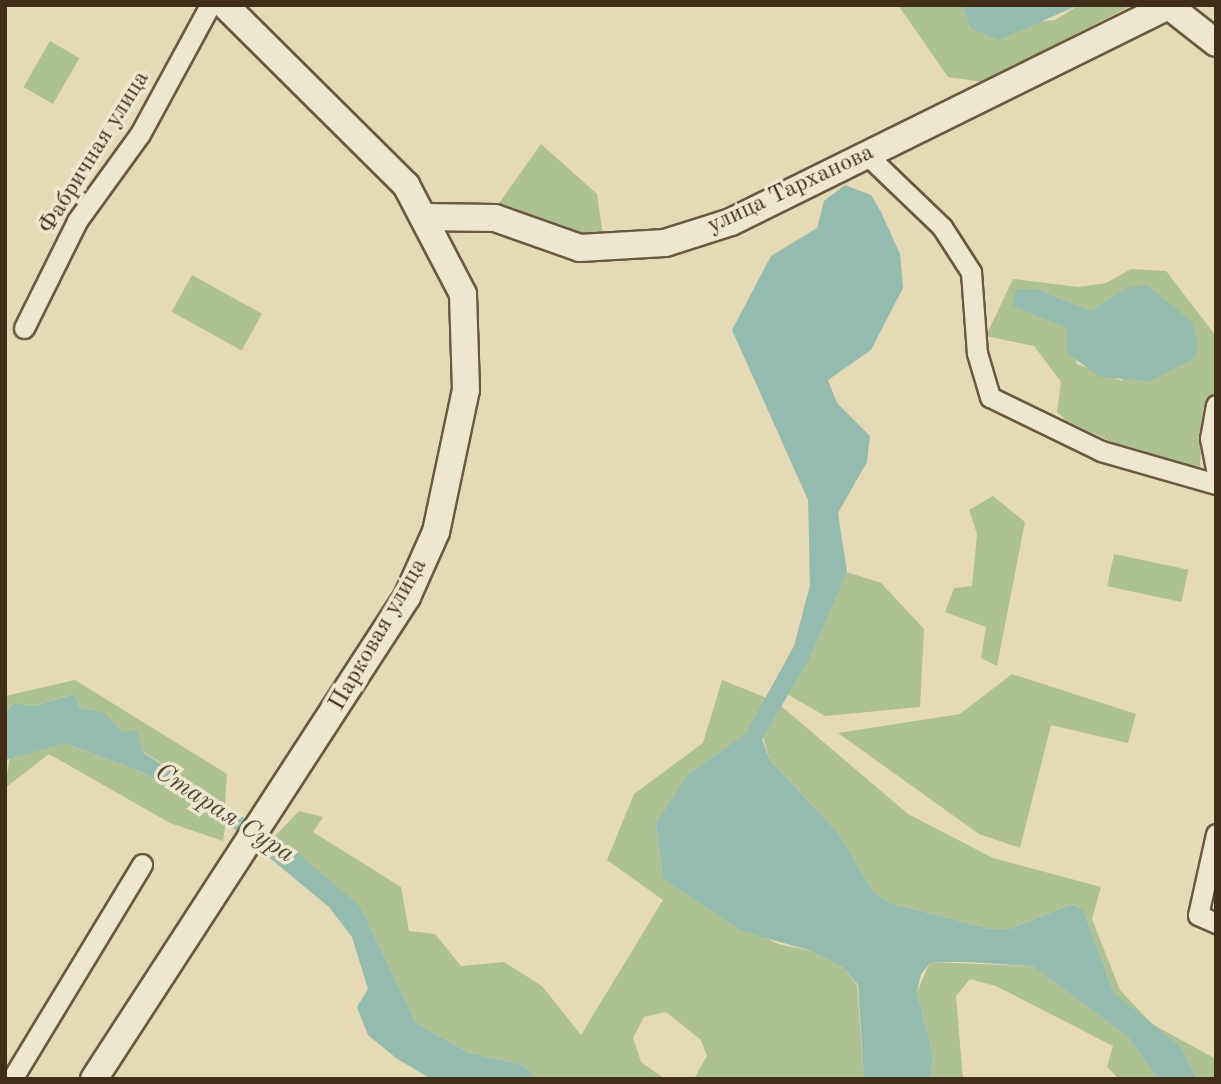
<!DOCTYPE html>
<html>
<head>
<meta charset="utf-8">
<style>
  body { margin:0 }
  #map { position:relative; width:1221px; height:1084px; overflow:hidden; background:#e4dab6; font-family:"Old Standard TT",serif }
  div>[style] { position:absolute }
  .green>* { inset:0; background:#aec192; transform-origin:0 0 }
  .water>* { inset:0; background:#95bbaf }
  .roads { filter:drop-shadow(2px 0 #6a5940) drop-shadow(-2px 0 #6a5940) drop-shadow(0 2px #6a5940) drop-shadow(0 -2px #6a5940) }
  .street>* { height:19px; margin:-9.5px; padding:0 9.5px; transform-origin:9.5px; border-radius:9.5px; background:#ede7d0 }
  .secondary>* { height:26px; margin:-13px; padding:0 13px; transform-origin:13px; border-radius:13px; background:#ede7d0 }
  span { translate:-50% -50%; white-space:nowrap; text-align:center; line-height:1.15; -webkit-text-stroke:7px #ede7d0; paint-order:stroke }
  .street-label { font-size:24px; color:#422e18 }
  .water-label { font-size:26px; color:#534a36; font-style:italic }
  .frame { position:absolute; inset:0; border:7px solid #422e18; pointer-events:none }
</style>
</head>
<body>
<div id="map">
  <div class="green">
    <div style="clip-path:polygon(898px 5px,962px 5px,970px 28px,1055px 20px,1079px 5px,1132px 5px,983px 82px,948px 77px)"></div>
    <div style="left:50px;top:41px;width:34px;height:53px;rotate:30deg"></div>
    <div style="clip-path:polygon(541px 144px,597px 194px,604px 243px,497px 206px)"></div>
    <div style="clip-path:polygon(evenodd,1131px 269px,1166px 271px,1216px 336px,1216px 391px,1203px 410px,1200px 467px,1138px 454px,1067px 421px,1057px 412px,1061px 382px,1034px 346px,986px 336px,1013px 279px,1078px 287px,1106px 283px,1131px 269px,1126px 288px,1122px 381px,1077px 364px,1067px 328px,1056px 323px,1037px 289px,1091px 311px,1126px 288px)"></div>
    <div style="left:192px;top:275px;width:80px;height:42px;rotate:29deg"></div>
    <div style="clip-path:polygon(993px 496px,1025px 522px,997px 666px,981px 658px,986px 627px,945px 612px,954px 588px,972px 586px,977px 534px,969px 510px)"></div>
    <div style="left:1114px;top:554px;width:76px;height:33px;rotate:12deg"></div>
    <div style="clip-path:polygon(847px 572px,881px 583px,924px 629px,920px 707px,825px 716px,787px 694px)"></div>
    <div style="clip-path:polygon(1012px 674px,1136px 714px,1128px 743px,1051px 725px,1020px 848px,979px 834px,838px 733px,960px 714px)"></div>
    <div style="clip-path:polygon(75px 680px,227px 774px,225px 804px,144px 752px,111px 727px,104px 713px,78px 708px,73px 694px,34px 706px,14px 703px,5px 714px,5px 696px)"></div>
    <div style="clip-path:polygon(722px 680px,767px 698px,746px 733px,687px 775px,656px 823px,663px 879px,778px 944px,811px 951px,844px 968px,857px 985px,864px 1079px,694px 1079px,707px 1056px,701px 1040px,666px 1012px,644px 1017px,633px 1038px,641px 1062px,665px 1079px,536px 1079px,524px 1065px,469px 1053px,416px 1023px,360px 906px,274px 837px,299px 811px,323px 817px,313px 832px,401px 887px,409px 931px,435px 934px,461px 966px,504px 962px,542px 986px,581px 1035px,663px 900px,607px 860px,634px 794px,703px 743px)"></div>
    <div style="clip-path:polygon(780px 705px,908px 814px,993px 858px,1101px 887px,1092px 919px,1120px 990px,1152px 1024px,1216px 1059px,1216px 1079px,1197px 1079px,1181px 1047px,1150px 1028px,1114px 993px,1083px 910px,1072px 904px,1010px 929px,990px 929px,890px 903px,872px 890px,839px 834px,770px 760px,763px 737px)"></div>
    <div style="clip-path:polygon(65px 743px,144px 773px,226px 822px,223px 841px,170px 823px,49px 754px,5px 788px,10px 755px)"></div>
    <div style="clip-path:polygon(930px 962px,1032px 966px,1127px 1036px,1158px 1079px,1119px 1079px,1107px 1067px,1113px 1046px,996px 986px,970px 979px,956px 996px,963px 1079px,930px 1079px,933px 1055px,917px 992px)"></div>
  </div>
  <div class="water">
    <div style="clip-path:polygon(962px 5px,1079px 5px,999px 40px,970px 28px)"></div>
    <div style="clip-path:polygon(845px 185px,871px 195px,881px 212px,900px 254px,903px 288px,871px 350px,828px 380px,837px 403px,870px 436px,867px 462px,838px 513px,847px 572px,807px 663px,762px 739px,770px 760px,839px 834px,872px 890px,890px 903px,990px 929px,1010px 929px,1072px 904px,1083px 910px,1114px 993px,1181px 1047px,1197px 1079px,1158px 1079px,1127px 1036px,1032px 966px,968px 962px,931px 962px,921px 974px,917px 992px,933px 1055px,930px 1079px,864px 1079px,858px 985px,844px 968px,811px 951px,742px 931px,663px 879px,656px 823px,687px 775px,746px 733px,794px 646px,810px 585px,808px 500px,732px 330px,771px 256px,817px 228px,824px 201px)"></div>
    <div style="clip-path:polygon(1147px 285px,1192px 322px,1197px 339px,1196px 357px,1151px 381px,1100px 377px,1067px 353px,1067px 328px,1013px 306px,1016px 290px,1037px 289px,1091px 311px,1126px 288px)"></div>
    <div style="clip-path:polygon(74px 694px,79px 708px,105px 713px,122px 732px,136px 730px,144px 753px,299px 854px,360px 906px,416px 1023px,469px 1053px,524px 1065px,536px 1079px,431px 1079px,396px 1058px,368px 1035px,357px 1007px,368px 989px,352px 937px,329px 907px,226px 822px,144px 773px,65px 743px,5px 760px,5px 714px,14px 703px,34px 706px)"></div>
  </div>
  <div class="roads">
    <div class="street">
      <div style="left:867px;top:155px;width:104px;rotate:43.8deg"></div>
      <div style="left:942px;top:227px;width:54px;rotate:57.2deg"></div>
      <div style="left:971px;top:272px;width:81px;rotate:85.8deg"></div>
      <div style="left:977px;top:353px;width:46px;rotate:73.5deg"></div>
      <div style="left:990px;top:397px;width:123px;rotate:25.9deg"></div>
      <div style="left:1101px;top:451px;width:120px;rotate:16deg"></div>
      <div style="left:24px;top:328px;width:119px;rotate:-63.6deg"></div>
      <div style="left:77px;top:221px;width:107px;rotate:-54.1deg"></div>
      <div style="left:140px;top:134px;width:147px;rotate:-61.5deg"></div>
      <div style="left:1216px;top:405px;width:34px;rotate:100deg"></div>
      <div style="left:1210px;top:438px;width:32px;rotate:79deg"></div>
      <div style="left:1216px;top:834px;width:83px;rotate:102.5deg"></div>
      <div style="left:1198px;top:915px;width:20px;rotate:24deg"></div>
      <div style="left:12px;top:1079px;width:251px;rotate:-58.8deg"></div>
    </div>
    <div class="secondary">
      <div style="left:424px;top:217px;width:71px;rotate:0.8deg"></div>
      <div style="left:495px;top:218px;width:90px;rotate:19.4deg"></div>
      <div style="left:580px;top:248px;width:85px;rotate:-3.4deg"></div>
      <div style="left:665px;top:243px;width:69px;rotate:-17.7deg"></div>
      <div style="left:731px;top:222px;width:488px;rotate:-26.3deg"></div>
      <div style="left:1169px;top:6px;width:60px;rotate:38.2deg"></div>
      <div style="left:94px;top:1079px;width:575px;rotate:-57deg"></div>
      <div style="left:407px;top:597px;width:71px;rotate:-66deg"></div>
      <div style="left:436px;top:532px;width:145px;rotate:-78.1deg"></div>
      <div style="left:466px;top:390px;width:96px;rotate:-91.8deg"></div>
      <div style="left:463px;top:294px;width:123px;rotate:-117.6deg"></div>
      <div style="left:406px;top:185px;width:255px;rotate:-135.2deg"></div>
    </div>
  </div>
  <div class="street-label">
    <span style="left:95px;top:153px;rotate:-58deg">Фабричная улица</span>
    <span style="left:791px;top:190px;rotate:-25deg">улица Тарханова</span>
    <span style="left:379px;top:635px;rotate:-60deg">Парковая улица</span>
  </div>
  <div class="water-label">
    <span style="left:224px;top:814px;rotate:33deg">Старая Сура</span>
  </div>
  <div class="frame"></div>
</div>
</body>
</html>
